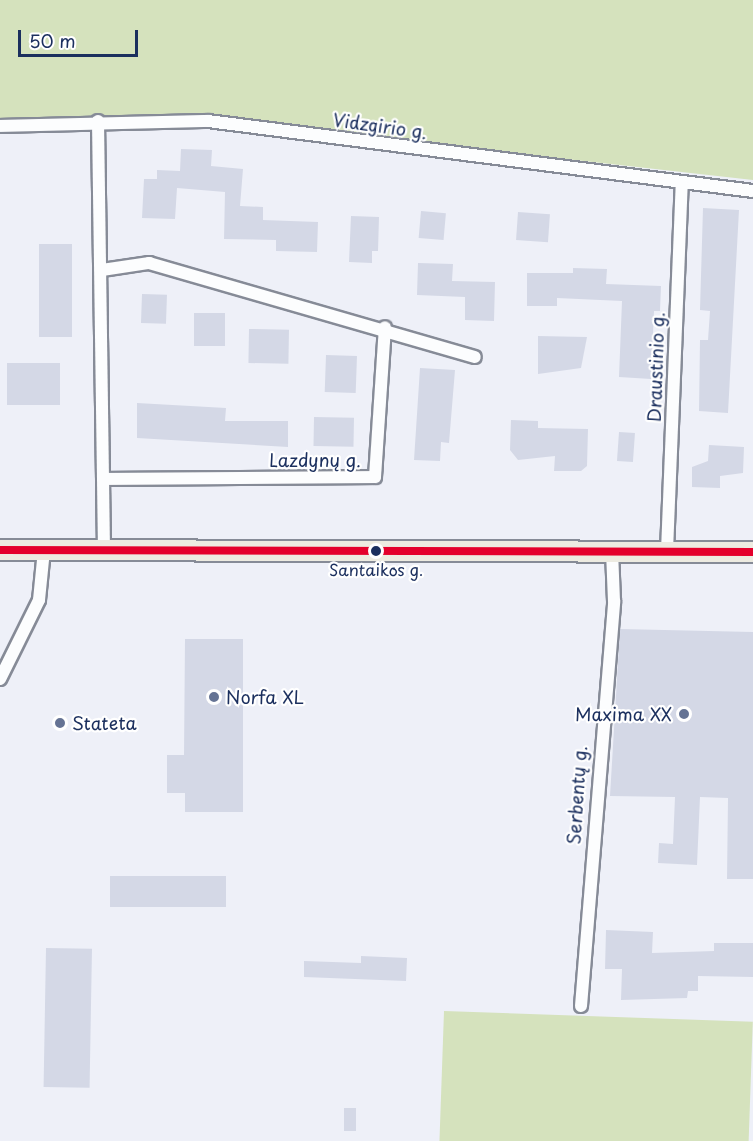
<!DOCTYPE html>
<html>
<head>
<meta charset="utf-8">
<style>
  body { margin:0 }
  #map { position:relative; width:753px; height:1141px; overflow:hidden; background:#eef0f8; font-family:"Playpen Sans",sans-serif }
  div>[style] { position:absolute }
  .green>* { inset:0; background:#d5e2bd; transform-origin:0 0 }
  .building>* { inset:0; background:#d4d8e6; transform-origin:0 0 }
  .roads { filter:drop-shadow(2px 0 #868b97) drop-shadow(-2px 0 #868b97) drop-shadow(0 2px #868b97) drop-shadow(0 -2px #868b97) }
  .minor>* { height:12px; margin:-6px; padding:0 6px; transform-origin:6px; border-radius:6px; background:#fcfdfe }
  .primary>* { height:20px; margin:-10px; padding:0 10px; transform-origin:10px; border-radius:10px; background:#edebe1 }
  .bus-1>* { height:8px; margin:-4px; padding:0 4px; transform-origin:4px; border-radius:4px; background:#e4002b }
  .dots>* { width:16px; height:16px; translate:-50% -50%; box-sizing:border-box; border:3px solid #fff; border-radius:50% }
  span { translate:-50% -50%; white-space:nowrap; text-align:center; line-height:1.15; -webkit-text-stroke:4.5px #fff; paint-order:stroke }
  .bus-label { font-size:16px; color:#1b2f5e }
  .street-label { font-size:18px; color:#1b2f5e }
  .poi-label { font-size:18px; color:#1b2f5e }
  .left { translate:0 -50%; text-align:left }
  .right { translate:-100% -50%; text-align:right }
  .scale { position:absolute; left:18px; top:30px; width:120px; height:27px; box-sizing:border-box; border:3px solid #1b2f5e; border-top:0; padding-left:8px; font-size:18px; line-height:21px; white-space:nowrap; color:#1b2f5e; -webkit-text-stroke:4px #fff; paint-order:stroke }
</style>
</head>
<body>
<div id="map">
  <div class="green">
    <div style="clip-path:polygon(0 0,753px 0,753px 180px,174px 115px,0 119px)"></div>
    <div style="left:444px;top:1011px;width:309px;height:130px;rotate:2deg"></div>
  </div>
  <div class="building">
    <div style="clip-path:polygon(181px 149px,212px 150px,211px 166px,243px 169px,240px 206px,263px 207px,263px 220px,318px 222px,317px 252px,276px 251px,276px 240px,224px 239px,225px 192px,177px 188px,175px 219px,142px 218px,144px 179px,157px 179px,157px 170px,180px 171px)"></div>
    <div style="clip-path:polygon(703px 208px,739px 210px,728px 413px,699px 411px,700px 340px,708px 340px,710px 311px,700px 310px)"></div>
    <div style="left:421px;top:211px;width:25px;height:27px;rotate:5deg"></div>
    <div style="left:518px;top:212px;width:32px;height:28px;rotate:4deg"></div>
    <div style="clip-path:polygon(351px 216px,379px 217px,378px 251px,372px 251px,372px 263px,349px 262px)"></div>
    <div style="left:39px;top:244px;width:33px;height:93px"></div>
    <div style="clip-path:polygon(418px 263px,453px 264px,452px 281px,495px 282px,494px 321px,465px 320px,465px 297px,417px 295px)"></div>
    <div style="clip-path:polygon(573px 268px,607px 269px,606px 284px,661px 286px,660px 311px,654px 311px,651px 379px,619px 377px,622px 301px,557px 298px,557px 306px,527px 306px,527px 273px,573px 273px)"></div>
    <div style="left:142px;top:294px;width:25px;height:29px;rotate:2deg"></div>
    <div style="left:194px;top:313px;width:31px;height:33px"></div>
    <div style="left:249px;top:329px;width:40px;height:34px;rotate:1deg"></div>
    <div style="clip-path:polygon(538px 336px,587px 337px,581px 368px,538px 374px)"></div>
    <div style="left:326px;top:355px;width:31px;height:37px;rotate:2deg"></div>
    <div style="left:7px;top:363px;width:53px;height:42px"></div>
    <div style="clip-path:polygon(420px 368px,455px 370px,449px 443px,441px 442px,440px 461px,414px 460px)"></div>
    <div style="clip-path:polygon(137px 403px,226px 408px,225px 421px,288px 421px,288px 447px,137px 438px)"></div>
    <div style="left:314px;top:417px;width:40px;height:29px;rotate:1deg"></div>
    <div style="clip-path:polygon(511px 420px,538px 421px,538px 428px,588px 429px,587px 466px,581px 471px,554px 471px,555px 456px,518px 460px,510px 450px)"></div>
    <div style="left:619px;top:432px;width:16px;height:29px;rotate:4deg"></div>
    <div style="clip-path:polygon(709px 445px,744px 447px,743px 473px,720px 476px,720px 488px,692px 487px,692px 467px,708px 461px)"></div>
    <div style="clip-path:polygon(620px 629px,753px 632px,753px 879px,727px 879px,728px 798px,700px 797px,697px 865px,658px 863px,659px 843px,673px 844px,675px 797px,610px 796px)"></div>
    <div style="clip-path:polygon(185px 639px,243px 639px,243px 812px,185px 812px,185px 793px,167px 793px,167px 755px,184px 755px)"></div>
    <div style="left:226px;top:876px;width:31px;height:116px;rotate:90deg"></div>
    <div style="clip-path:polygon(606px 930px,653px 932px,652px 953px,714px 951px,714px 943px,753px 943px,753px 977px,698px 976px,698px 991px,688px 991px,687px 998px,621px 1000px,622px 969px,605px 969px)"></div>
    <div style="left:46px;top:948px;width:46px;height:139px;rotate:1deg"></div>
    <div style="clip-path:polygon(361px 956px,407px 958px,406px 981px,304px 977px,304px 961px,361px 963px)"></div>
    <div style="left:344px;top:1108px;width:12px;height:23px"></div>
  </div>
  <div class="roads">
    <div class="minor">
      <div style="left:98px;top:121px;width:429px;rotate:89.2deg"></div>
      <div style="left:0;top:126px;width:208px;rotate:-1.4deg"></div>
      <div style="left:208px;top:121px;width:549px;rotate:7.32deg"></div>
      <div style="left:102px;top:270px;width:48px;rotate:-8.5deg"></div>
      <div style="left:149px;top:263px;width:339px;rotate:16.1deg"></div>
      <div style="left:105px;top:479px;width:270px;rotate:-0.4deg"></div>
      <div style="left:375px;top:477px;width:150px;rotate:-86.2deg"></div>
      <div style="left:667px;top:551px;width:367px;rotate:-87.7deg"></div>
      <div style="left:0;top:679px;width:88px;rotate:-63.7deg"></div>
      <div style="left:39px;top:600px;width:50px;rotate:-84.3deg"></div>
      <div style="left:581px;top:1006px;width:406px;rotate:-85.3deg"></div>
      <div style="left:614px;top:601px;width:50px;rotate:-92.3deg"></div>
    </div>
    <div class="primary">
      <div style="left:0;top:550px;width:753px;rotate:0.15deg"></div>
    </div>
  </div>
  <div class="bus-1">
    <div style="left:0;top:550px;width:753px;rotate:0.15deg"></div>
  </div>
  <div class="dots">
    <div style="left:376px;top:551px;background:#1b2f5e"></div>
    <div style="left:214px;top:697px;background:#657394"></div>
    <div style="left:684px;top:714px;background:#657394"></div>
    <div style="left:60px;top:723px;background:#657394"></div>
  </div>
  <div class="bus-label">
    <span style="left:376px;top:569px">Santaikos g.</span>
  </div>
  <div class="street-label">
    <span style="left:380px;top:126px;rotate:8deg">Vidzgirio g.</span>
    <span style="left:656px;top:367px;rotate:-88deg">Draustinio g.</span>
    <span style="left:315px;top:460px">Lazdynų g.</span>
    <span style="left:577px;top:795px;rotate:-86deg">Serbentų g.</span>
  </div>
  <div class="poi-label">
    <span class="left" style="left:226px;top:697px">Norfa XL</span>
    <span class="right" style="left:672px;top:714px">Maxima XX</span>
    <span class="left" style="left:72px;top:723px">Stateta</span>
  </div>
  <div class="scale">50 m</div>
</div>
</body>
</html>
